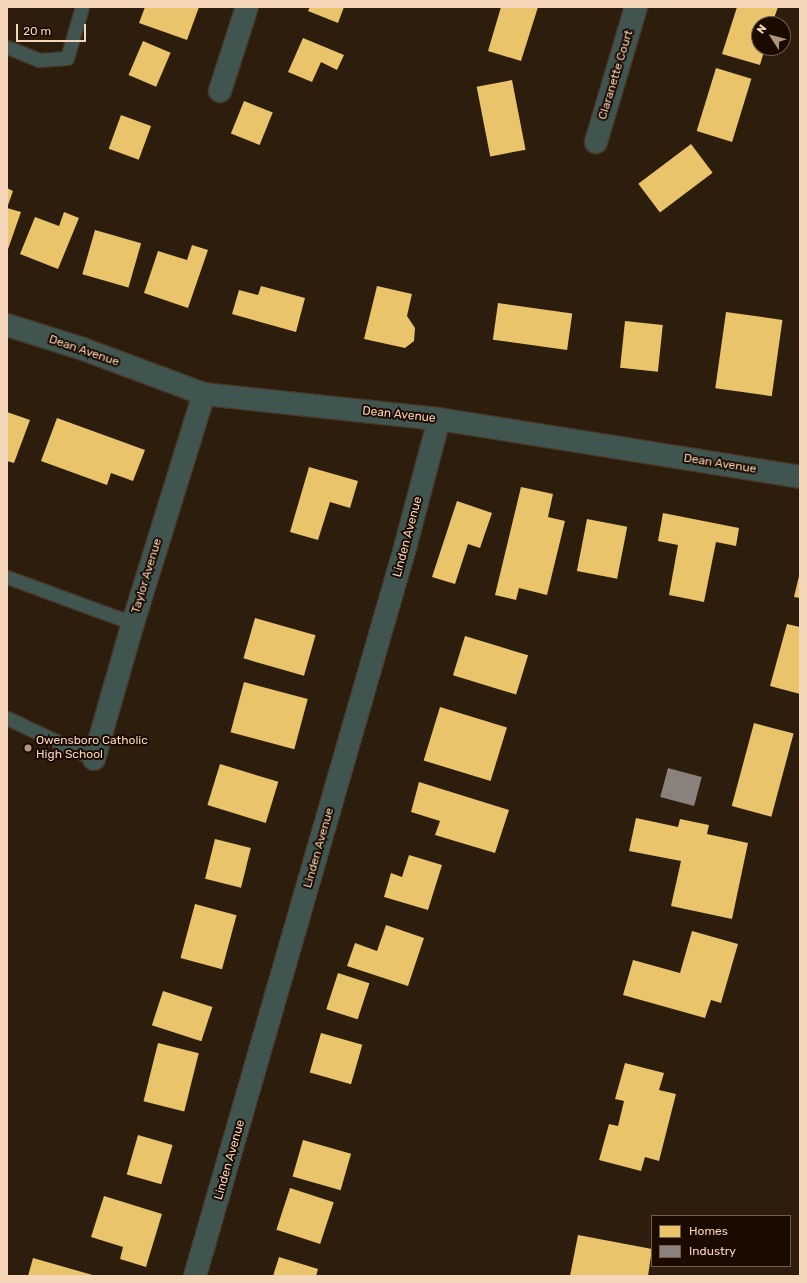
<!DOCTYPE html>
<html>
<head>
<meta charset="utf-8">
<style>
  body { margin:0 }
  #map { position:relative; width:807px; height:1283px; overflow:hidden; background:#2d1d0d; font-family:Rubik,sans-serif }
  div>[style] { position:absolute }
  .homes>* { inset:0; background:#e9c46a; transform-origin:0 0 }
  .industry>* { inset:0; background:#8a817c; transform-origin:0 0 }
  .roads { filter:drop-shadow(1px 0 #473728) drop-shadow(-1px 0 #473728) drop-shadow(0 1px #473728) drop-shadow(0 -1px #473728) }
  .lane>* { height:13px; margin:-6.5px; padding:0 6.5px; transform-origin:6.5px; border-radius:6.5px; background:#405550 }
  .street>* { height:22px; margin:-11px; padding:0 11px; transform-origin:11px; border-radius:11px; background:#405550 }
  .dots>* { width:11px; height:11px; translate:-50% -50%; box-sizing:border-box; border:2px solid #1b0a00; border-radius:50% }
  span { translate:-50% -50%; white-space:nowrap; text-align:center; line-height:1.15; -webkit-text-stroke:4px #1b0a00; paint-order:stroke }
  .street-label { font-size:12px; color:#f6d6b8 }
  .poi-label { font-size:12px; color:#f6d6b8 }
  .left { translate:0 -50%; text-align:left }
  .frame { position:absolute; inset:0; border:8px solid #f6d6b8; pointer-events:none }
  .legend { position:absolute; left:651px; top:1215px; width:140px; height:52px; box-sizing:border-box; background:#1b0a00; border:1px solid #735c4a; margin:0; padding:5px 7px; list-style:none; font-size:12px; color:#f6d6b8 }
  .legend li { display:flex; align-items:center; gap:8px; height:20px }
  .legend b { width:20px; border:1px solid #735c4a }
  .north { position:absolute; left:751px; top:16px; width:40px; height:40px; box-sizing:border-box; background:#1b0a00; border:1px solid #735c4a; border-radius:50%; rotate:306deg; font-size:11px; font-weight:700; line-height:16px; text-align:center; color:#f6d6b8 }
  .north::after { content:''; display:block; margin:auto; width:14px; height:18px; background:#b0957c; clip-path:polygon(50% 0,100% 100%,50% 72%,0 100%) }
  .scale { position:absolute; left:16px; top:24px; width:70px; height:18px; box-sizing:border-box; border:2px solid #f6d6b8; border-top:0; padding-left:5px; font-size:12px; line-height:14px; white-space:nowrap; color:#f6d6b8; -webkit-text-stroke:3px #1b0a00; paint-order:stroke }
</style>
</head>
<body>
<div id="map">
  <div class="homes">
    <div style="clip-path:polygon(145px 7px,199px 7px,187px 40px,139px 23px)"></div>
    <div style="clip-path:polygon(310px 7px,344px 7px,338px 23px,308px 11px)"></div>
    <div style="clip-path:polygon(501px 7px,538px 7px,521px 61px,488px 51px)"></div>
    <div style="clip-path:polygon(737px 7px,778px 7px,772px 24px,759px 24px,759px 48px,765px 48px,760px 65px,722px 54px)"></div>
    <div style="clip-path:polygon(303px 38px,344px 55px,337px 70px,321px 62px,312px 82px,288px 72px)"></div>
    <div style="left:143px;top:41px;width:30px;height:37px;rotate:23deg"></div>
    <div style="left:716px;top:68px;width:37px;height:66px;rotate:17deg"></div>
    <div style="left:512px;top:80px;width:71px;height:36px;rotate:79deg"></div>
    <div style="left:244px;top:101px;width:31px;height:35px;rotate:22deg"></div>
    <div style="left:121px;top:115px;width:32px;height:36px;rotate:20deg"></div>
    <div style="left:691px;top:144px;width:36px;height:66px;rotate:53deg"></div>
    <div style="clip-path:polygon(7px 188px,13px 191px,7px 208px,21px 212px,7px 252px)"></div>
    <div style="clip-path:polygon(64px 212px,79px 218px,58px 269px,20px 254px,35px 217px,59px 226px)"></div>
    <div style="left:95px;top:230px;width:48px;height:46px;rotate:16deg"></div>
    <div style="clip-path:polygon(192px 245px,208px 250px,188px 308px,144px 293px,158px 251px,187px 260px)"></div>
    <div style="clip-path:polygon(261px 286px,305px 298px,296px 332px,232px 314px,239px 290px,258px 295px)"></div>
    <div style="clip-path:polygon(377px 286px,412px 294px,407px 316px,415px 328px,414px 341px,405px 348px,364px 339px)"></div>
    <div style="left:498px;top:303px;width:75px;height:37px;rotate:8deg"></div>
    <div style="left:726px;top:312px;width:57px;height:77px;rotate:8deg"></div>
    <div style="left:625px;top:321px;width:38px;height:47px;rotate:6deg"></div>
    <div style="clip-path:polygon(7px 412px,30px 420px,14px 463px,7px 461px)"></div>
    <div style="clip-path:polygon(57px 418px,145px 450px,133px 481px,111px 473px,107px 485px,41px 461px)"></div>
    <div style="clip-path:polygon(309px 467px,358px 481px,350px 508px,330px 502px,318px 540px,290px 532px)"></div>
    <div style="clip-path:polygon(521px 487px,553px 494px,548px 517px,565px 521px,547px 595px,519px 588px,516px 600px,495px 595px)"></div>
    <div style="clip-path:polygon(457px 501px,492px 513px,480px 548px,468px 544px,455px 584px,432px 577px)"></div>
    <div style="clip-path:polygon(663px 513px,739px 528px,736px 546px,716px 542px,704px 602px,669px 595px,678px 545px,658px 541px)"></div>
    <div style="left:587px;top:519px;width:41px;height:53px;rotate:11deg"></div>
    <div style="clip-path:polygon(799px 576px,800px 576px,800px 598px,794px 597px)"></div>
    <div style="left:255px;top:618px;width:63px;height:42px;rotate:16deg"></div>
    <div style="clip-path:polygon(787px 624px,800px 627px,800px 694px,770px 686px)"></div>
    <div style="left:465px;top:636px;width:66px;height:41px;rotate:17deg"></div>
    <div style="left:244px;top:682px;width:66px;height:52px;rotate:15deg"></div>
    <div style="left:440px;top:707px;width:70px;height:56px;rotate:17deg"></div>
    <div style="left:754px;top:723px;width:41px;height:86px;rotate:15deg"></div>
    <div style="left:220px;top:764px;width:61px;height:43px;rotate:17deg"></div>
    <div style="clip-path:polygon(419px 782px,509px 810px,495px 853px,435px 835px,440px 821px,411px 812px)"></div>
    <div style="clip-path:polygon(636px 818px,678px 827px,680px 819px,709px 825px,707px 834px,748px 843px,732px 919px,671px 906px,681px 861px,629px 851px)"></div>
    <div style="left:215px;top:839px;width:37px;height:41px;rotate:14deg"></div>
    <div style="clip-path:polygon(409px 855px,442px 865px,428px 910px,384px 897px,391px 873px,402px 877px)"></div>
    <div style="left:195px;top:904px;width:43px;height:56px;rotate:15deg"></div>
    <div style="clip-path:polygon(386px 925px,424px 938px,408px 986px,347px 966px,355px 943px,377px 951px)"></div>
    <div style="clip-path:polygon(692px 931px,738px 944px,721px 1003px,711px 1000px,705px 1018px,623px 995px,633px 960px,680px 973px)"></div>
    <div style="left:338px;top:973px;width:33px;height:38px;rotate:18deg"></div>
    <div style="left:163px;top:991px;width:52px;height:36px;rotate:18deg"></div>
    <div style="left:321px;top:1033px;width:43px;height:41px;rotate:16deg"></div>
    <div style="left:158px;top:1043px;width:42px;height:60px;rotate:14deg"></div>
    <div style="clip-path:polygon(625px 1063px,664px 1073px,659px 1090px,676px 1094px,659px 1161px,645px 1157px,641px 1171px,599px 1160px,609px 1124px,618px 1126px,624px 1101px,615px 1099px)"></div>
    <div style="left:138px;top:1135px;width:36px;height:41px;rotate:16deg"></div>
    <div style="left:303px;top:1140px;width:50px;height:38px;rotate:16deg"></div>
    <div style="left:290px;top:1188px;width:46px;height:44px;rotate:18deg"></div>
    <div style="clip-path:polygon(104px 1196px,162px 1214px,146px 1267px,120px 1259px,123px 1247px,91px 1237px)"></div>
    <div style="clip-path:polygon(578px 1235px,652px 1249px,648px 1276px,570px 1276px)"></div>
    <div style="clip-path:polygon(279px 1257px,318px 1269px,316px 1276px,273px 1276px)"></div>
    <div style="clip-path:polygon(33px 1258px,96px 1276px,28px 1276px)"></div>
  </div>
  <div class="industry">
    <div style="left:668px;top:768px;width:35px;height:30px;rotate:15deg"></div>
  </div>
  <div class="roads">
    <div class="lane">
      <div style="left:7px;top:47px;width:35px;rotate:22deg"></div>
      <div style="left:39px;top:60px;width:28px;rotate:-4deg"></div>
      <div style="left:67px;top:58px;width:53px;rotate:-73.6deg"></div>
      <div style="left:7px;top:577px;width:134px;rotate:20.1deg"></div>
      <div style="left:7px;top:718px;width:96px;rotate:25.2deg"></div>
    </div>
    <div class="street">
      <div style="left:220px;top:91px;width:88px;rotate:-72.2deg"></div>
      <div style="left:596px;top:142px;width:141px;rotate:-73.5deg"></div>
      <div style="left:7px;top:325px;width:80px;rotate:17.5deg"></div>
      <div style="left:83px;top:349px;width:129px;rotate:20.4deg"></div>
      <div style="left:204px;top:394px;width:236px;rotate:6.1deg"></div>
      <div style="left:439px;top:419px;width:366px;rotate:9.1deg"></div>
      <div style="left:94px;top:759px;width:141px;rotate:-74deg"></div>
      <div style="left:133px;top:623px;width:240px;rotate:-72.8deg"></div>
      <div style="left:195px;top:1276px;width:758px;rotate:-73.91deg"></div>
      <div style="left:405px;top:548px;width:133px;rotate:-75.2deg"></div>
    </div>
  </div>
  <div class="dots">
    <div style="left:28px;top:748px;background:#b0957c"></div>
  </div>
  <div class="street-label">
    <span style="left:616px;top:75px;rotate:-73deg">Claranette Court</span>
    <span style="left:84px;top:351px;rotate:19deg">Dean Avenue</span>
    <span style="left:399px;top:415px;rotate:6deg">Dean Avenue</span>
    <span style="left:720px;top:464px;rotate:9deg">Dean Avenue</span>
    <span style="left:408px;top:537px;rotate:-75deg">Linden Avenue</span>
    <span style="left:147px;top:576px;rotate:-73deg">Taylor Avenue</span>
    <span style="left:319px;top:848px;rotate:-74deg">Linden Avenue</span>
    <span style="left:230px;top:1160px;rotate:-74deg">Linden Avenue</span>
  </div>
  <div class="poi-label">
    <span class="left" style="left:36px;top:748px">Owensboro Catholic<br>High School</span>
  </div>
  <div class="frame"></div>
  <ul class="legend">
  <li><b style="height:11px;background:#e9c46a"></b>Homes</li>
  <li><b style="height:11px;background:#8a817c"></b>Industry</li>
  </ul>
  <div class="north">N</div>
  <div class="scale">20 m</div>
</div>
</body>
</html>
